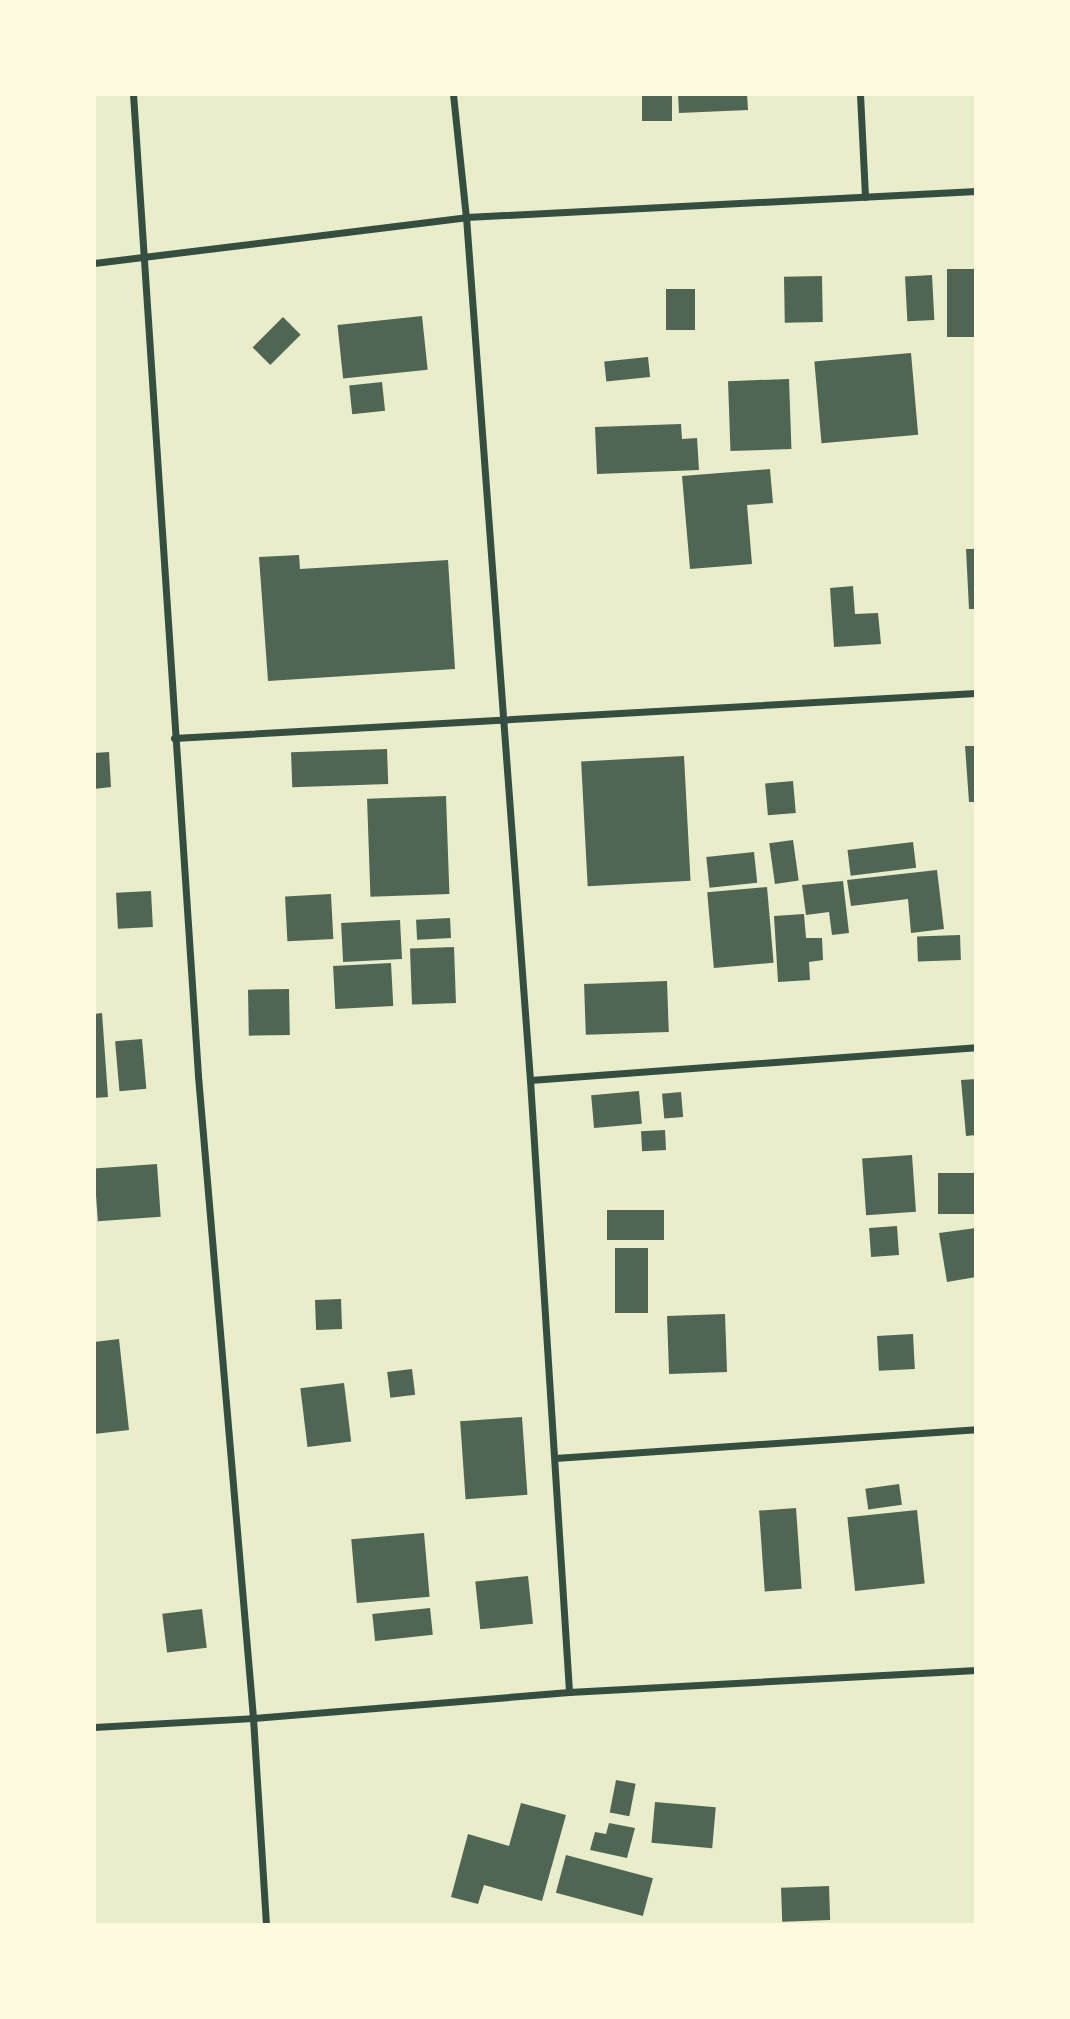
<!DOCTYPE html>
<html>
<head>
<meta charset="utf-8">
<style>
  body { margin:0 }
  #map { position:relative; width:1070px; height:2019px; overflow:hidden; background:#e9edc9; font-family:"Noto Serif",serif }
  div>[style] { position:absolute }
  .building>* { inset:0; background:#4f6655; transform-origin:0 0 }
  .minor>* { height:7px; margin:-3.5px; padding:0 3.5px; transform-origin:3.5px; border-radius:3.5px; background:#344e41 }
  span { translate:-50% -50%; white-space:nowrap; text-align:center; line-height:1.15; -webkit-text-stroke:5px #fefae0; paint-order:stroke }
  .frame { position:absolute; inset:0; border:96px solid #fefae0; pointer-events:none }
</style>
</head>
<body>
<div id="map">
  <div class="building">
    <div style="left:642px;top:94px;width:30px;height:27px"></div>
    <div style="clip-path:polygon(678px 94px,747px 94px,748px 110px,679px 113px)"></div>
    <div style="left:976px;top:269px;width:68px;height:29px;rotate:90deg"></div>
    <div style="left:932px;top:275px;width:45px;height:27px;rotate:87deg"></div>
    <div style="left:822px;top:276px;width:46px;height:38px;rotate:89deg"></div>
    <div style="left:666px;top:289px;width:29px;height:41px"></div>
    <div style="left:422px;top:316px;width:54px;height:85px;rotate:84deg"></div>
    <div style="left:283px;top:317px;width:25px;height:43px;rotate:45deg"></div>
    <div style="left:911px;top:353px;width:82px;height:97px;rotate:85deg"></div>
    <div style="left:648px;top:357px;width:20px;height:44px;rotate:84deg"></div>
    <div style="left:789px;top:379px;width:70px;height:61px;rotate:88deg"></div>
    <div style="left:382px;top:382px;width:29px;height:33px;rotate:84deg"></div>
    <div style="clip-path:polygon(681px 424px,682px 439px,697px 438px,699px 470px,597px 474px,595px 427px)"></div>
    <div style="clip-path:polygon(770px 469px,773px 503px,747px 505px,752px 564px,690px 569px,682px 476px)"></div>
    <div style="clip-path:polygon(966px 549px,976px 549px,976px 609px,969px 609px)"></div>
    <div style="clip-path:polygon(299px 555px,300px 569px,448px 560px,455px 669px,268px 681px,259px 557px)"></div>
    <div style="clip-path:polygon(853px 586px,855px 614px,878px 613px,881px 644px,834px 647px,830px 588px)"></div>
    <div style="clip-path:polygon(965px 746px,976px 746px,976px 802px,969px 802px)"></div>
    <div style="left:387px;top:749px;width:35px;height:96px;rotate:88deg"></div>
    <div style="clip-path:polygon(109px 752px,111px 787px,94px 789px,94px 753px)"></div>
    <div style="left:684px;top:756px;width:125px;height:103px;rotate:87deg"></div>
    <div style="left:793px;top:781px;width:32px;height:28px;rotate:85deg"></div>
    <div style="left:446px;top:796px;width:98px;height:79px;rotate:88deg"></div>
    <div style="left:793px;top:840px;width:41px;height:24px;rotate:82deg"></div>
    <div style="left:913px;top:842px;width:26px;height:66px;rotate:83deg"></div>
    <div style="left:754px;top:852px;width:31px;height:48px;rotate:84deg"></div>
    <div style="clip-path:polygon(937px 870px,944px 929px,911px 933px,908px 899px,851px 906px,847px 880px)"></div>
    <div style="clip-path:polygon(843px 881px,849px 933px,832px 935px,829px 912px,806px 915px,802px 885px)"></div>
    <div style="left:767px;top:887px;width:76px;height:60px;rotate:85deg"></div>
    <div style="left:151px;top:891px;width:36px;height:35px;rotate:87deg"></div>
    <div style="left:331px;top:894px;width:45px;height:46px;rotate:87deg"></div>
    <div style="clip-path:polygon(804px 914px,806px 938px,822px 938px,823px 960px,809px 962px,810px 980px,778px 982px,774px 916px)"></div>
    <div style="left:450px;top:918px;width:20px;height:34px;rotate:87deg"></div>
    <div style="left:400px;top:920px;width:39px;height:59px;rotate:87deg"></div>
    <div style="left:960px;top:935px;width:25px;height:43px;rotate:88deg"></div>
    <div style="left:454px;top:947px;width:56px;height:44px;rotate:88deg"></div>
    <div style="left:391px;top:963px;width:43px;height:58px;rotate:87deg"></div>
    <div style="left:667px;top:981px;width:51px;height:83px;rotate:88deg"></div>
    <div style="left:289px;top:989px;width:46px;height:41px;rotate:89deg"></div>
    <div style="clip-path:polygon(102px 1013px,108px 1097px,94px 1098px,94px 1014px)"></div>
    <div style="left:142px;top:1039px;width:50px;height:27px;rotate:85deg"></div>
    <div style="clip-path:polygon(976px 1079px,976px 1135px,966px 1136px,961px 1080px)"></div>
    <div style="left:639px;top:1091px;width:33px;height:48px;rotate:85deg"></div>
    <div style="left:681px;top:1092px;width:25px;height:19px;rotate:85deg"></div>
    <div style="left:665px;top:1130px;width:20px;height:24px;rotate:87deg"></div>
    <div style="left:912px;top:1155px;width:57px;height:50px;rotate:86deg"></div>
    <div style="left:157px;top:1164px;width:53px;height:63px;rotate:86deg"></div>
    <div style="left:976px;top:1173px;width:41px;height:38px;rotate:90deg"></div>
    <div style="left:664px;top:1210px;width:30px;height:57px;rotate:90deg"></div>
    <div style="left:897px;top:1226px;width:29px;height:28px;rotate:86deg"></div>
    <div style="clip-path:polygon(976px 1228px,976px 1277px,947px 1282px,939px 1233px)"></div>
    <div style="left:615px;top:1248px;width:33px;height:65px"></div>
    <div style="left:341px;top:1299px;width:30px;height:26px;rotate:88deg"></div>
    <div style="left:725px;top:1314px;width:58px;height:58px;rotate:88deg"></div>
    <div style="left:913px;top:1334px;width:35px;height:36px;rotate:87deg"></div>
    <div style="clip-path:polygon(119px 1339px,129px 1430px,94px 1434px,94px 1342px)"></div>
    <div style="left:412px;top:1369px;width:26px;height:25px;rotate:83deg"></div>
    <div style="left:344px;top:1383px;width:59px;height:44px;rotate:83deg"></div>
    <div style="left:522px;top:1417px;width:78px;height:62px;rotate:86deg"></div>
    <div style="left:899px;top:1484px;width:21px;height:34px;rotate:82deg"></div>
    <div style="left:796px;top:1508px;width:81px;height:37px;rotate:86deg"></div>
    <div style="left:917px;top:1510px;width:74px;height:70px;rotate:84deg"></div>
    <div style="left:424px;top:1533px;width:64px;height:73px;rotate:85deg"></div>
    <div style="left:528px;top:1576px;width:48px;height:53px;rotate:84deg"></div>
    <div style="left:430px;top:1608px;width:27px;height:58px;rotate:84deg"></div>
    <div style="left:202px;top:1609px;width:39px;height:40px;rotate:83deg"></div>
    <div style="left:616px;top:1780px;width:20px;height:33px;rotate:11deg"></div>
    <div style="left:655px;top:1802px;width:61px;height:41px;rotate:5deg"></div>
    <div style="clip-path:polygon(521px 1803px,566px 1815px,542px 1901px,484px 1885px,478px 1904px,451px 1897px,468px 1834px,509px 1846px)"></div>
    <div style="clip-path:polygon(609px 1823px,635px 1828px,627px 1858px,590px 1850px,595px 1832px,606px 1834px)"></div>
    <div style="left:566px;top:1855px;width:90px;height:39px;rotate:15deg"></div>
    <div style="left:829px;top:1886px;width:34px;height:48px;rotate:88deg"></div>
  </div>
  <div class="minor">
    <div style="left:133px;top:94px;width:984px;rotate:86.21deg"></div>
    <div style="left:198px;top:1076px;width:644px;rotate:85.1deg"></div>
    <div style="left:253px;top:1718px;width:206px;rotate:86.4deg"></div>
    <div style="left:453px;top:94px;width:124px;rotate:84deg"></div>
    <div style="left:466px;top:217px;width:865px;rotate:85.76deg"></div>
    <div style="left:530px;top:1080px;width:613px;rotate:86.35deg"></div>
    <div style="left:860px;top:94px;width:103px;rotate:87.2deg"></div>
    <div style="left:94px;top:263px;width:375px;rotate:-7deg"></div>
    <div style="left:466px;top:217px;width:511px;rotate:-2.92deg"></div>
    <div style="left:174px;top:738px;width:803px;rotate:-3.21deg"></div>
    <div style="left:530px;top:1080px;width:447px;rotate:-4.2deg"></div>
    <div style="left:555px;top:1458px;width:422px;rotate:-3.9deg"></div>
    <div style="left:94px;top:1727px;width:159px;rotate:-3.2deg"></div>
    <div style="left:253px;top:1718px;width:317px;rotate:-4.7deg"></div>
    <div style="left:569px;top:1692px;width:408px;rotate:-3.1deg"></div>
  </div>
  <div class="frame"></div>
</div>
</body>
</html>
